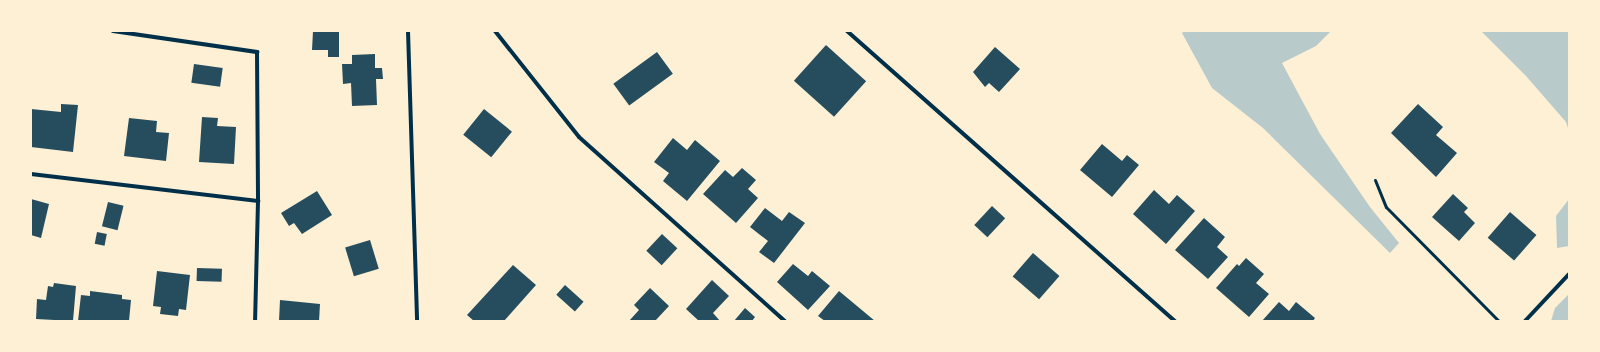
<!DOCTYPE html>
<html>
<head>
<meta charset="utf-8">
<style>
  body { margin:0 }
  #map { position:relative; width:1600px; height:352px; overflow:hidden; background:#fdf0d5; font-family:"Fira Sans Condensed",sans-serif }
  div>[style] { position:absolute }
  .green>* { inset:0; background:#b9caca }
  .building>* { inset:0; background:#264d5e; transform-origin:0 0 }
  .service>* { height:3px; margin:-1.5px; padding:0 1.5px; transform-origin:1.5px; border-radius:1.5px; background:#003049 }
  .minor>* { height:4px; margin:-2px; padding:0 2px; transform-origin:2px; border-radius:2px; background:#003049 }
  span { translate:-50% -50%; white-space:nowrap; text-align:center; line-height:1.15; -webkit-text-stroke:4px #fdf0d5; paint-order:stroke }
  .frame { position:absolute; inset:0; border:32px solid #fdf0d5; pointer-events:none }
</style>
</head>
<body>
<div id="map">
  <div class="green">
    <div style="clip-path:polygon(1184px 31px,1331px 31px,1316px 46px,1282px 63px,1320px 134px,1370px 207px,1399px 243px,1390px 253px,1263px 128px,1212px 88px,1182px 33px)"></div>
    <div style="clip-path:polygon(1481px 31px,1569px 31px,1569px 131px,1566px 122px,1526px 76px)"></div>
    <div style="clip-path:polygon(1569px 199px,1569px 246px,1557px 248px,1556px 216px)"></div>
    <div style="clip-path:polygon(1569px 294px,1569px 321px,1551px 321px,1555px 308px)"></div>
  </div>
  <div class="building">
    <div style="clip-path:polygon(313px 31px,339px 31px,339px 57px,328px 57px,328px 50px,312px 50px)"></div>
    <div style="left:826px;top:45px;width:54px;height:48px;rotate:42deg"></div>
    <div style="clip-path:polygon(995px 47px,1020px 69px,999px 92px,989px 83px,985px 87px,973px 72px)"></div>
    <div style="left:657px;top:52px;width:27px;height:54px;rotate:54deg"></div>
    <div style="clip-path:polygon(375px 54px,375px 68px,382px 68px,383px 79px,376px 79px,377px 105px,352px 106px,351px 83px,343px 84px,342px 64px,352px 64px,352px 55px)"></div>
    <div style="left:194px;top:64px;width:29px;height:19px;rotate:8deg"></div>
    <div style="clip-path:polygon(61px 104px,78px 105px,73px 152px,31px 147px,31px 109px,61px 112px)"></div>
    <div style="clip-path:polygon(1418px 104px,1443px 127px,1436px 135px,1457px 153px,1436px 177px,1391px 133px)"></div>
    <div style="left:484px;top:109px;width:36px;height:33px;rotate:39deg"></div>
    <div style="clip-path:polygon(202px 117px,218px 118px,217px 126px,236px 127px,234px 164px,199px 162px)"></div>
    <div style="clip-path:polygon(129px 118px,157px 121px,156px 132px,169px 133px,166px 161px,124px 156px)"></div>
    <div style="clip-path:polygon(673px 138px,687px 150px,695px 140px,720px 161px,687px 201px,663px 181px,669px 173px,654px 162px)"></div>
    <div style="clip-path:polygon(1102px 144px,1122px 161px,1127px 155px,1139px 165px,1112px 197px,1080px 170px)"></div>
    <div style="clip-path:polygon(742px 168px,756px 180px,748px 189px,758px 198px,736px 223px,703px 194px,725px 170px,733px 177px)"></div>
    <div style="clip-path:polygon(1154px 190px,1169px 204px,1177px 195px,1195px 211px,1166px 244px,1133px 214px)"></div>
    <div style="clip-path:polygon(317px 191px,332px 215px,302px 234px,294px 223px,289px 226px,281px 213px)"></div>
    <div style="clip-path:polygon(1453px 194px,1468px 208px,1464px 212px,1475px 223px,1459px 241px,1432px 217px)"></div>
    <div style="clip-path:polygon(31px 199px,49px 204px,41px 238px,31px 235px)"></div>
    <div style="left:108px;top:202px;width:16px;height:25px;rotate:14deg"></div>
    <div style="left:992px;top:206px;width:18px;height:26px;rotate:43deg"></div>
    <div style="clip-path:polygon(765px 208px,782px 221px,789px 212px,805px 223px,774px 263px,759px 252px,768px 241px,750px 227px)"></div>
    <div style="left:1510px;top:212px;width:35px;height:34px;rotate:41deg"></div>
    <div style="clip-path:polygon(1204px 218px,1225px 237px,1217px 247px,1228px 257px,1208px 279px,1175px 250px)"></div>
    <div style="left:97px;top:232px;width:10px;height:12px;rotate:11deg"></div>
    <div style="left:662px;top:234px;width:21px;height:23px;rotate:43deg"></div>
    <div style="left:370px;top:240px;width:30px;height:26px;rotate:73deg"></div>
    <div style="left:1033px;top:253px;width:35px;height:31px;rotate:41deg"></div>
    <div style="clip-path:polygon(1246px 258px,1264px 274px,1256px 283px,1269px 294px,1249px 317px,1216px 288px,1237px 264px,1239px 266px)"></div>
    <div style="clip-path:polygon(793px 264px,808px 276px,812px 271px,830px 286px,808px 310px,777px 282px)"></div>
    <div style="clip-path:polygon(513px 265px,536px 285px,504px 321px,474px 321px,467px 315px)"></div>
    <div style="left:197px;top:268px;width:25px;height:13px;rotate:2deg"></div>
    <div style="clip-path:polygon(157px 271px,190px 275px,186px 310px,179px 309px,178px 316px,160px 314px,161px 307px,153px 306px)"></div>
    <div style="clip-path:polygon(712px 280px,729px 296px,713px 313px,720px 321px,699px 321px,686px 309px)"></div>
    <div style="clip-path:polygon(54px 283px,76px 286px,73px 321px,36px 319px,37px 299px,46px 300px,48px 286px,53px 287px)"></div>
    <div style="left:565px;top:285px;width:25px;height:13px;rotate:42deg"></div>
    <div style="clip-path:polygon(650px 288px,669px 306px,655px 321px,629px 321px,639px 310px,634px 305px)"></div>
    <div style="clip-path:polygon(90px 291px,122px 295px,122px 299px,131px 300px,129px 321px,78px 321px,81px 295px,90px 296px)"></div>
    <div style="clip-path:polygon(839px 291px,875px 321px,825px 321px,818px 316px)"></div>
    <div style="clip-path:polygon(280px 300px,320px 304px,319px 321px,279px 321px)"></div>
    <div style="clip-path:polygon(1279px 302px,1289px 311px,1296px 302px,1315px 318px,1313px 321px,1262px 321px)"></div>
    <div style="clip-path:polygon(745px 308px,755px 317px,752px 321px,734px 321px)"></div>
  </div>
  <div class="service">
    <div style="left:1375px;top:180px;width:29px;rotate:68deg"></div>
    <div style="left:1386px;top:207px;width:161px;rotate:45.3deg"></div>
  </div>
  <div class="minor">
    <div style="left:113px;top:31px;width:146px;rotate:8.3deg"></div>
    <div style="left:257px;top:52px;width:149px;rotate:89.6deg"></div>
    <div style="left:258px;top:201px;width:120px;rotate:91.4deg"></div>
    <div style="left:408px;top:31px;width:290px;rotate:88.2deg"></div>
    <div style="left:495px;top:31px;width:135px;rotate:51.6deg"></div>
    <div style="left:579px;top:137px;width:276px;rotate:41.8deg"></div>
    <div style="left:847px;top:31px;width:438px;rotate:41.5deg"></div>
    <div style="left:31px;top:174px;width:229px;rotate:6.8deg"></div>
    <div style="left:1525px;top:321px;width:64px;rotate:-46.9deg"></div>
  </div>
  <div class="frame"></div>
</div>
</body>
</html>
